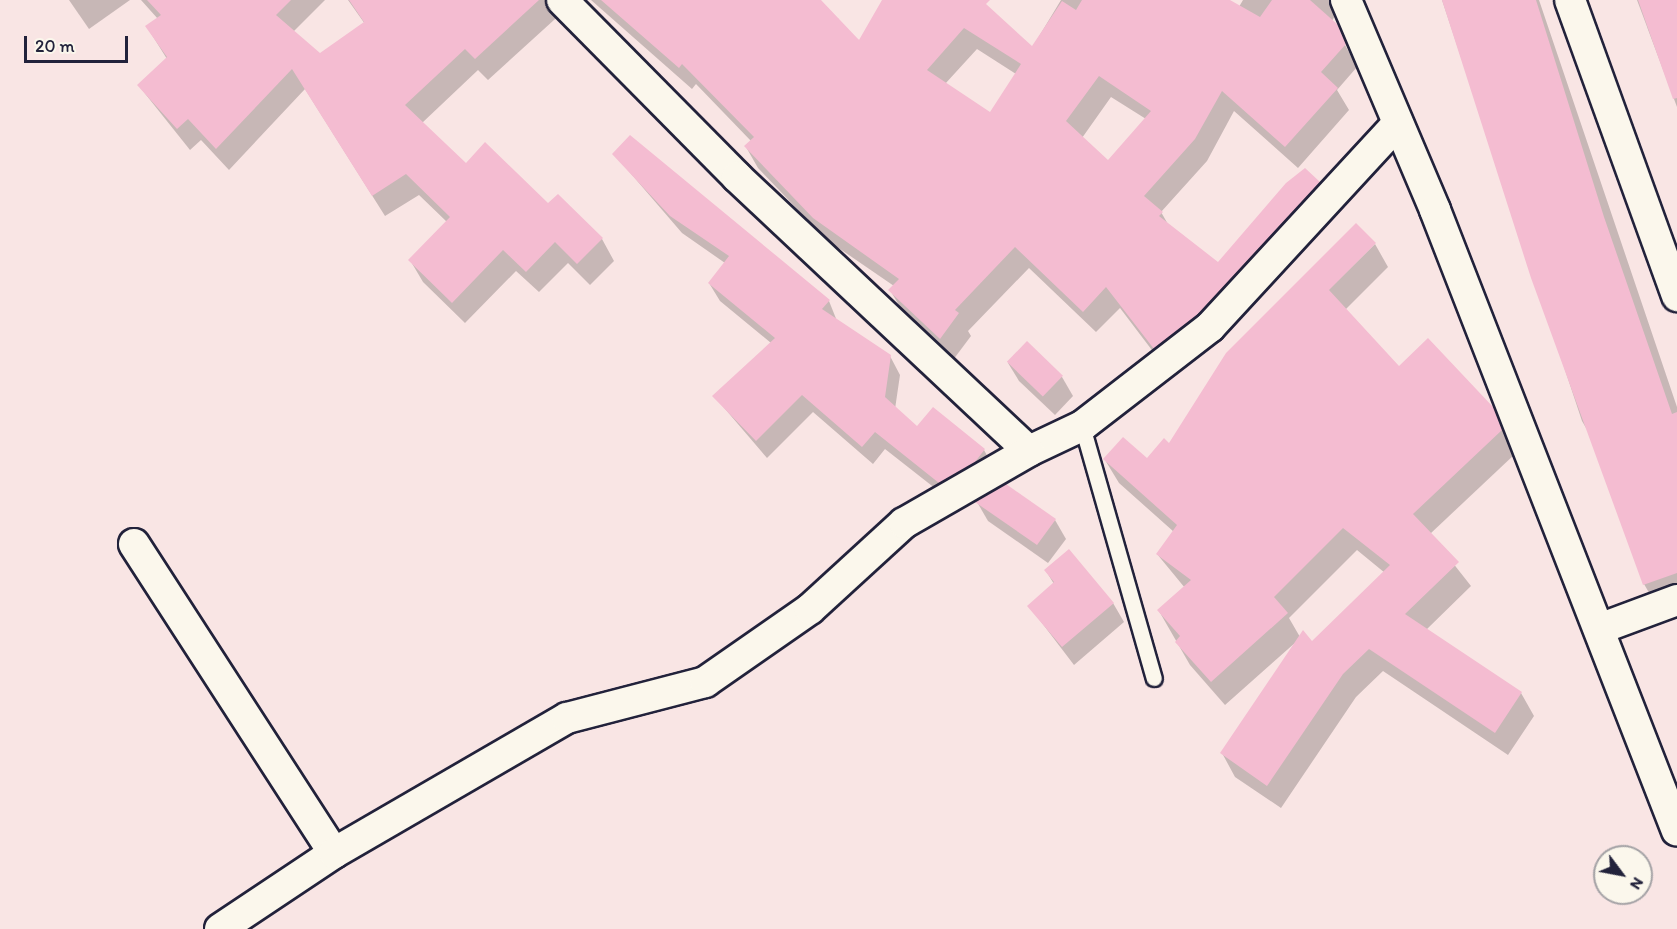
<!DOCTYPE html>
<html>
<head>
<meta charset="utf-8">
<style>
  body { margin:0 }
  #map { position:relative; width:1677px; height:929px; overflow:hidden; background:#f9e5e4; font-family:Itim,sans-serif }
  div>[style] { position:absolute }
  .shadow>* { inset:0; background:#0003 }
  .building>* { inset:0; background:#f4bcd1; transform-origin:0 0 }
  .roads { filter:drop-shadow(2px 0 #22223b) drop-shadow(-2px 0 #22223b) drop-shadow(0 2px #22223b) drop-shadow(0 -2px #22223b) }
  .service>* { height:15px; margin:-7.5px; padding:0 7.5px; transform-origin:7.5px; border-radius:7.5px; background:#fbf7ec }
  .minor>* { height:30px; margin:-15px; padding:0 15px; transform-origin:15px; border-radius:15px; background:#fbf7ec }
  span { translate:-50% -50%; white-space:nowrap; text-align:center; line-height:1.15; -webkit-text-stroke:4.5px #fbf7ec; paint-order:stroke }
  .north { position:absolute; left:1593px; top:845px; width:60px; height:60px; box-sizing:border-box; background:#fbf7ec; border:2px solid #a4a2a5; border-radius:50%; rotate:122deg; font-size:16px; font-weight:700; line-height:24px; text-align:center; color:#22223b }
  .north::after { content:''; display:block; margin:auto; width:21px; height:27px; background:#22223b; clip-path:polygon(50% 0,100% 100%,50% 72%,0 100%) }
  .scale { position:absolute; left:24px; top:36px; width:104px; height:27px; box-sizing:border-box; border:3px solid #22223b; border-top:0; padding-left:8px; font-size:18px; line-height:21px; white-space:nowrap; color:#22223b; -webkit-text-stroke:4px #fbf7ec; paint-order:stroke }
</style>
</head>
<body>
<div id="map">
  <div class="shadow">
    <div style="clip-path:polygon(69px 0,130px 0,89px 29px)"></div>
    <div style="clip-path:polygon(141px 0,325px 0,293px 32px,320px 55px,365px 24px,348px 0,576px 0,488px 80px,478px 70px,422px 123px,466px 165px,602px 239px,614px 261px,590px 285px,568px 263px,539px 292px,516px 271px,465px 323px,423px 282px,410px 260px,447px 222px,419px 195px,385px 216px,305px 89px,229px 170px,201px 140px,190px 150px,139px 86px,167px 59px,147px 27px,158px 19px)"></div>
    <div style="clip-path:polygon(evenodd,591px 0,819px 0,859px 43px,883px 0,979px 0,1032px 48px,1061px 0,1195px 0,1226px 29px,1243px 0,1330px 0,1337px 12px,1332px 21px,1357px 67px,1337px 90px,1349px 110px,1298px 168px,1234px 111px,1207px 161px,1161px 212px,1169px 226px,1218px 264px,1319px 183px,1332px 205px,1167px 370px,1120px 308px,1096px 332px,1029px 268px,968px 331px,971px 336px,953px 360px,903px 312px,890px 290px,894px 286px,827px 240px,758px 168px,746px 147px,751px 141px,696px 84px,692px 89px,591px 0,977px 49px,1016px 74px,991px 115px,945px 84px,977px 49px,591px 0,1111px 97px,1146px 119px,1109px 162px,1082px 138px,1111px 97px)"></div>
    <div style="clip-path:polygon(1442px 0,1539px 0,1677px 407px,1677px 606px,1660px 612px,1644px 584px,1596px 445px,1582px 421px)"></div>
    <div style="clip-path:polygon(1637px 0,1677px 0,1677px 107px)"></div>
    <div style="clip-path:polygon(614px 154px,829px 301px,837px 321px,890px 356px,900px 375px,895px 409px,918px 428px,984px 450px,994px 468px,950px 500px,885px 449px,873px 464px,813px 412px,767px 458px,714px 396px,771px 343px,720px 301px,709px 283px,725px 263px,682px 233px)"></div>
    <div style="clip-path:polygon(evenodd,1375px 244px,1388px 267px,1345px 310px,1399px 368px,1492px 409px,1515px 454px,1430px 534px,1471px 586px,1426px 630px,1521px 693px,1534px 716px,1508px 755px,1383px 671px,1356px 697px,1281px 808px,1235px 777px,1222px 753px,1296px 642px,1225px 705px,1190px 665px,1159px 611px,1185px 588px,1157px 554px,1174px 532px,1119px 483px,1105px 460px,1147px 460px,1170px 445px,1375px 244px,1357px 550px,1385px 573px,1312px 643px,1300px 637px,1289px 618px,1357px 550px)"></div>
    <div style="clip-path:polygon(1008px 363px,1062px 377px,1073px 396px,1055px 415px,1019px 381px)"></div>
    <div style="clip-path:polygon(977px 502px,1055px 520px,1066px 539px,1048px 563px,988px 521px)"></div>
    <div style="clip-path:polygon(1046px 571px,1113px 603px,1124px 622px,1074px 665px,1029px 606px,1054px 584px)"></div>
  </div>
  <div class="building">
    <div style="clip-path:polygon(147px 0,291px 0,276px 15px,320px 53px,364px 22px,349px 0,539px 0,475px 59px,465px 49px,405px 105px,466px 163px,485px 142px,548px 203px,558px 194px,603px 238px,577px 264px,555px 242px,526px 272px,503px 250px,452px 303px,408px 260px,450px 217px,406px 174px,372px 196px,292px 69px,216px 149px,188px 119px,177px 129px,137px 85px,167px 57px,145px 26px,161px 15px)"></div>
    <div style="clip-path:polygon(evenodd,601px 0,821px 0,859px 40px,882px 0,990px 0,986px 4px,1032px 46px,1062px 1px,1076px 10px,1082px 0,1230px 0,1260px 17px,1272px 0,1310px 0,1337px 24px,1346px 44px,1321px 72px,1338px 88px,1285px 147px,1222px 91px,1195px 139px,1144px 196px,1163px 212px,1159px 216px,1218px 262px,1286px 183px,1305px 168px,1320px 182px,1198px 314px,1154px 349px,1106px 287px,1083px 312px,1015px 247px,955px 310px,959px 313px,940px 339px,888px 290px,899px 279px,813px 218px,744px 146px,754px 137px,682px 64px,679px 68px,601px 0,964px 28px,1021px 64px,990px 112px,927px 70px,964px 28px,601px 0,1099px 76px,1151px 111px,1108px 160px,1066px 121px,1099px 76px)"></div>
    <div style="clip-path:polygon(1442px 0,1536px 0,1604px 217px,1672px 414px,1677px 412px,1677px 573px,1643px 585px,1531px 278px)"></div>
    <div style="clip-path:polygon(1638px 0,1677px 0,1677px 98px,1673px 99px)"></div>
    <div style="clip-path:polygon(630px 135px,830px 300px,822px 309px,891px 355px,885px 397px,917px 426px,933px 407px,985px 449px,975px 462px,939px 483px,875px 432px,862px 447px,802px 395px,756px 441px,712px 396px,775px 338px,708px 283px,729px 256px,670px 216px,612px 154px)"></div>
    <div style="clip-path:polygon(1356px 223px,1376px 243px,1329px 290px,1399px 366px,1428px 338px,1494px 408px,1502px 430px,1413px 514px,1459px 562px,1405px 614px,1522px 692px,1495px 733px,1369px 649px,1343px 674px,1267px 786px,1220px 753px,1303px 630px,1312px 641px,1390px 565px,1343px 528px,1274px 597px,1288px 613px,1211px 682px,1175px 642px,1180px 636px,1157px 610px,1191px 580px,1156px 554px,1177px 525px,1103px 459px,1123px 437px,1147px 458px,1164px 438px,1169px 443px,1226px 353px)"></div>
    <div style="left:1027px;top:341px;width:50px;height:29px;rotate:44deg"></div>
    <div style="clip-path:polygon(1006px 484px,1056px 519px,1037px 545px,975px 502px)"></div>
    <div style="clip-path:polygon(1069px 549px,1114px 603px,1062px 647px,1027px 606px,1054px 582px,1044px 570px)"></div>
  </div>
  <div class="roads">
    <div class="service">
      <div style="left:1082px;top:426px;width:262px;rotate:74.1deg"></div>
    </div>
    <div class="minor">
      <div style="left:562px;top:0;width:249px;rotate:45.3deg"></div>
      <div style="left:737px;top:177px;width:400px;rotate:43.2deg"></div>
      <div style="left:1029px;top:451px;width:59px;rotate:-25.3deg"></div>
      <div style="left:1082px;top:426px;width:162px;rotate:-37.7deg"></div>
      <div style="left:1210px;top:327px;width:277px;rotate:-47.3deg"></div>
      <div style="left:1346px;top:0;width:228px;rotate:67deg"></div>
      <div style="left:1435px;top:210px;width:666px;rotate:68.71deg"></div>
      <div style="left:1570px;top:0;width:315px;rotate:70.1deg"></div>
      <div style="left:134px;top:544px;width:368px;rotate:57.1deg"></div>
      <div style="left:1599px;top:629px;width:83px;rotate:-20.4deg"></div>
      <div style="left:220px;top:929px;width:137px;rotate:-33.7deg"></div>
      <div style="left:334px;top:853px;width:269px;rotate:-30.1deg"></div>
      <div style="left:567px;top:718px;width:143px;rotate:-14.6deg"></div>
      <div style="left:705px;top:682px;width:128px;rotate:-34.8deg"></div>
      <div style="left:810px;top:609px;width:127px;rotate:-42.5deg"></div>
      <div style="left:904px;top:523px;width:144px;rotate:-29.9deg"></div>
    </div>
  </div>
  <div class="north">N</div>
  <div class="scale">20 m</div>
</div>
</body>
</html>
